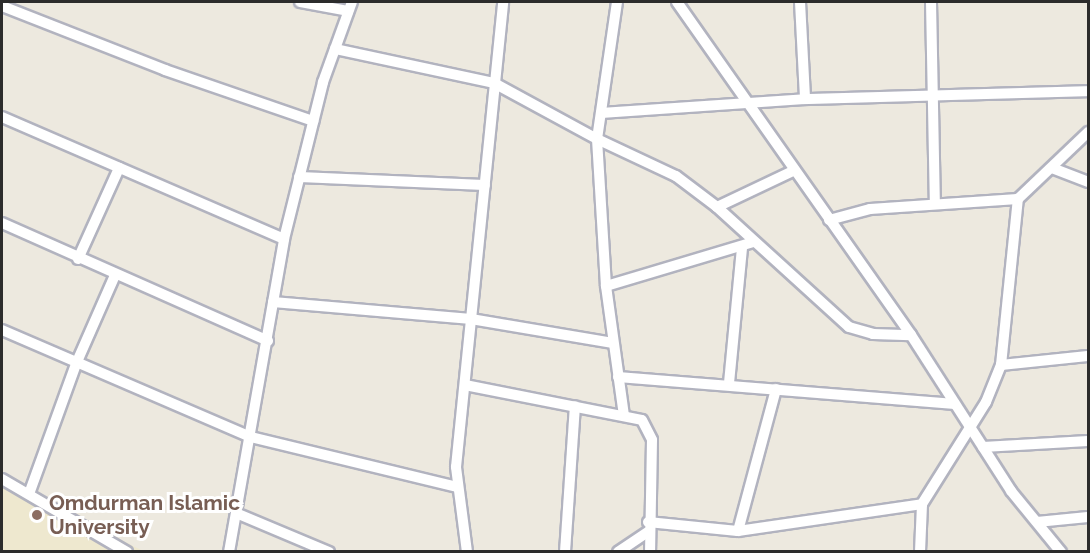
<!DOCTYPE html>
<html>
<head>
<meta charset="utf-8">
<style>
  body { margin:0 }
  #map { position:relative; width:1090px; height:553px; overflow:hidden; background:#ede9df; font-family:Raleway,sans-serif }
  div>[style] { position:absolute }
  .education>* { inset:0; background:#eee8cf }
  .roads { filter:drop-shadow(2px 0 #b2b3bf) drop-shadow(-2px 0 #b2b3bf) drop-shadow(0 2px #b2b3bf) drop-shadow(0 -2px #b2b3bf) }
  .street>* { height:10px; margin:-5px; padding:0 5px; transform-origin:5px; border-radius:5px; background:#fff }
  .dots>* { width:16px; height:16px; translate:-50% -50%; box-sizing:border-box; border:3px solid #fff; border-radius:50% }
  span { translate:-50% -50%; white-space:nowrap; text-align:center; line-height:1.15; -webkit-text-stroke:6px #fff; paint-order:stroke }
  .education-label { font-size:21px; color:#785e54; font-weight:700 }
  .left { translate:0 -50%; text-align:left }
  .frame { position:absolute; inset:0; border:3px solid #2c2c2c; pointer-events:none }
</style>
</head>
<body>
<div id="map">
  <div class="education">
    <div style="clip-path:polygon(2px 479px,143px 551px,2px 551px)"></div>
  </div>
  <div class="roads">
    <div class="street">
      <div style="left:300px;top:2px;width:49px;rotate:10.6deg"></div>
      <div style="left:617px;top:2px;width:138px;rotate:98.3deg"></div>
      <div style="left:597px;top:139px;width:147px;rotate:86.5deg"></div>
      <div style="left:606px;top:286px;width:131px;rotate:82.1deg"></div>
      <div style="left:677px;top:2px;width:407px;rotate:54.9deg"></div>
      <div style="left:911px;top:335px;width:185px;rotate:57.3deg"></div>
      <div style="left:1011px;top:491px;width:79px;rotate:50.7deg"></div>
      <div style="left:800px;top:2px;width:97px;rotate:87deg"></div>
      <div style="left:931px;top:2px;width:202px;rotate:88.9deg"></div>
      <div style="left:2px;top:6px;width:175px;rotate:21.4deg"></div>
      <div style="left:165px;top:70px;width:157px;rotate:19deg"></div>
      <div style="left:335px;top:49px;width:163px;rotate:12.1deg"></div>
      <div style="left:494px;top:83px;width:117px;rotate:28.5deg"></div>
      <div style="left:597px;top:139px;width:87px;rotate:25.1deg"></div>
      <div style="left:676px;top:176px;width:51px;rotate:37.1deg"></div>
      <div style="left:717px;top:207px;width:178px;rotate:42.3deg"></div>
      <div style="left:849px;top:327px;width:25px;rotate:16deg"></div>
      <div style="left:873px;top:334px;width:38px;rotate:2deg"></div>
      <div style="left:601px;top:113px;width:204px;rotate:-3.9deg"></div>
      <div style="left:805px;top:99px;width:283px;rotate:-1.6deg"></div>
      <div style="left:2px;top:117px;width:307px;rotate:23.4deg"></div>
      <div style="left:1052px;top:168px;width:39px;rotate:21deg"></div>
      <div style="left:299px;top:177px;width:186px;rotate:2.5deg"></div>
      <div style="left:717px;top:207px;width:84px;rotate:-25.3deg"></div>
      <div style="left:829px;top:220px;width:42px;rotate:-15deg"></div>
      <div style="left:870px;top:209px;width:148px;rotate:-3.9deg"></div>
      <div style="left:2px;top:223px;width:291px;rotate:23.9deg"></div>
      <div style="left:78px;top:259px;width:100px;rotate:-65.7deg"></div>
      <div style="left:606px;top:286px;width:154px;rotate:-16.6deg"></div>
      <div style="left:273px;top:302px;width:199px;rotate:4.9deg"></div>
      <div style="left:471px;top:319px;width:144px;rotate:9.6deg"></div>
      <div style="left:2px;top:330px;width:271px;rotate:23.3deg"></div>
      <div style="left:251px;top:437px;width:212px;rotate:13.6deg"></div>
      <div style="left:1001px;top:365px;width:87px;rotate:-5.9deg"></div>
      <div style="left:618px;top:377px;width:338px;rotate:4.6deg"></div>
      <div style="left:729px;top:383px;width:137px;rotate:-84.5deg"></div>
      <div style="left:465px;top:385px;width:180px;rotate:11.2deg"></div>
      <div style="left:642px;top:420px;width:22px;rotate:63deg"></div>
      <div style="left:652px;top:440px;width:112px;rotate:91deg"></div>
      <div style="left:983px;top:447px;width:105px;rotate:-3.3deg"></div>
      <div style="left:2px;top:479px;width:145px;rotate:30.3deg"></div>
      <div style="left:29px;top:494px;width:138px;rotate:-70.1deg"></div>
      <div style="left:76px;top:364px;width:97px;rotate:-66.3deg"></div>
      <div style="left:236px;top:513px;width:101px;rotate:22.8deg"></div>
      <div style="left:648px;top:522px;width:90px;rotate:5.7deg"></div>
      <div style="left:738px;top:531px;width:186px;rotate:-8.3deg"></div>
      <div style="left:1037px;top:522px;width:51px;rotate:-5.6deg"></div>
      <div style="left:738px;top:531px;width:147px;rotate:-75deg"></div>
      <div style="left:229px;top:552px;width:318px;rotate:-80deg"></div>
      <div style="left:284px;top:239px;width:162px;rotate:-76deg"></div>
      <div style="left:323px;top:82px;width:85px;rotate:-70.1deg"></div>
      <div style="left:467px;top:552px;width:86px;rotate:-97.4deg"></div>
      <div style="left:456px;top:467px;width:467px;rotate:-84.2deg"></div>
      <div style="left:565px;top:552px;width:146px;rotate:-86.1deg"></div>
      <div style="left:618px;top:552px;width:36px;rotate:-34deg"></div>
      <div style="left:920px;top:552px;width:48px;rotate:-87.6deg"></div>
      <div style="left:922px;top:504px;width:120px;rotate:-57.9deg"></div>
      <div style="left:986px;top:402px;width:40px;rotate:-68deg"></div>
      <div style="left:1001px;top:365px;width:167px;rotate:-84.2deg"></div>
      <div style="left:1018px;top:199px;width:97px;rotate:-43.7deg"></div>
    </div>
  </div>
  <div class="dots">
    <div style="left:37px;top:515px;background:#8d6e63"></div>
  </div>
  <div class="education-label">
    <span class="left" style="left:49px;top:515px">Omdurman Islamic<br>University</span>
  </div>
  <div class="frame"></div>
</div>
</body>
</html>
